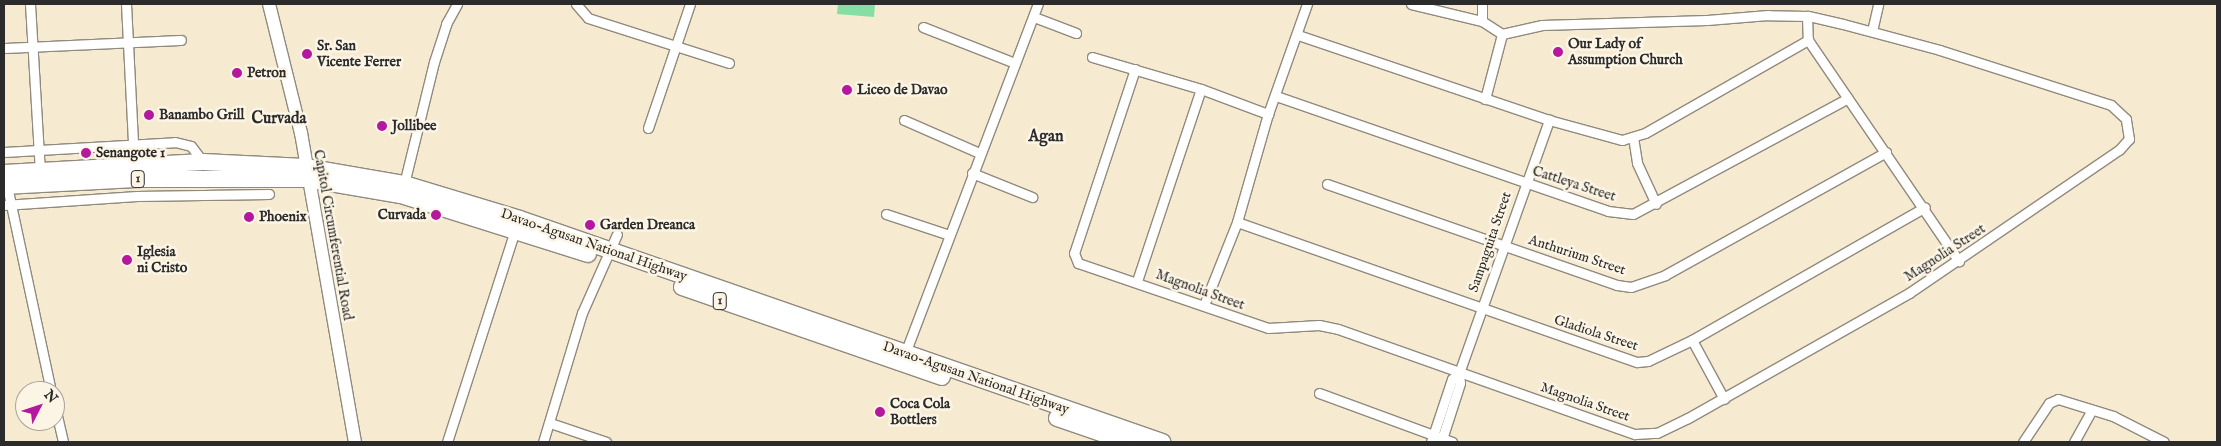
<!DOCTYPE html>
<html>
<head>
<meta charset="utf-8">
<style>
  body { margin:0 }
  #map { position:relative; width:2221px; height:446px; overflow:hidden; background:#f6ead1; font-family:"IM FELL English",serif }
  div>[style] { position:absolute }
  .green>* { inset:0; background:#85dea3 }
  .roads { filter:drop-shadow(1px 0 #908a7e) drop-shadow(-1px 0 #908a7e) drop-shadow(0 1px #908a7e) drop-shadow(0 -1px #908a7e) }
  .street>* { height:9px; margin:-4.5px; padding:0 4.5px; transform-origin:4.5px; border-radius:4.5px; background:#fff }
  .secondary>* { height:12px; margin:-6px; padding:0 6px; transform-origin:6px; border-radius:6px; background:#fff }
  .highway>* { height:16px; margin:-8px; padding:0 8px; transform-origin:8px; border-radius:8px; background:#fff }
  .dots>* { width:14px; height:14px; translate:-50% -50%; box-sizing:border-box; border:2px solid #fcf5e5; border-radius:50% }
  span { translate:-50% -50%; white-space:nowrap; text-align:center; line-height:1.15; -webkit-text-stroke:5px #fcf5e5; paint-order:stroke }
  .shield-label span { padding:1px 4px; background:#fcf5e5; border:1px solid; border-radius:4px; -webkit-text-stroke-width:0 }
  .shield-label { font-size:12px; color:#2b2b2b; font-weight:700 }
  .poi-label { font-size:14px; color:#2b2b2b; font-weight:700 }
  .left { translate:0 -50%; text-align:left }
  .right { translate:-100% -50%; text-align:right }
  .street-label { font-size:14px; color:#2b2b2b }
  .quarter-label { font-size:16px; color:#2b2b2b; font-weight:700 }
  .frame { position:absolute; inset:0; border:5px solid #2b2b2b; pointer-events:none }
  .north { position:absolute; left:15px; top:381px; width:50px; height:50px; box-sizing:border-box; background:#fcf5e5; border:1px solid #a8a49b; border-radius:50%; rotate:49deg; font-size:14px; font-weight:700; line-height:20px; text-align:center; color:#2b2b2b }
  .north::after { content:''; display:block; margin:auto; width:18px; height:22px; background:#b5179e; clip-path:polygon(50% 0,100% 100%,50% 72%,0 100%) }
</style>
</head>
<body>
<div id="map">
  <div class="green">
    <div style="clip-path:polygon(838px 4px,875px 4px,874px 17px,837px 14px)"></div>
  </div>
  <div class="roads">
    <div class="street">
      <div style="left:30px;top:4px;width:168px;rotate:86.6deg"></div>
      <div style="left:126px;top:4px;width:139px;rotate:87.1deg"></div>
      <div style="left:576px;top:4px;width:18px;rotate:49deg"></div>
      <div style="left:588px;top:18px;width:148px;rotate:17.7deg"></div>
      <div style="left:1411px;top:4px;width:73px;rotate:13.5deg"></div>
      <div style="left:1807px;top:16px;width:24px;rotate:88deg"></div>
      <div style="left:1808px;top:40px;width:268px;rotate:55.7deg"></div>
      <div style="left:1034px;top:17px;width:45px;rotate:20.9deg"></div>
      <div style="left:923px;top:27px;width:99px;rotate:21.4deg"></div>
      <div style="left:1872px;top:31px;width:28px;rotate:-77deg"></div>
      <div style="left:1298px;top:35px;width:265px;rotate:18.7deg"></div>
      <div style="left:1549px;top:120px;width:76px;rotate:15.3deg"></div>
      <div style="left:1622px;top:140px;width:24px;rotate:-17deg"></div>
      <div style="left:1645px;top:133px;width:188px;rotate:-29.7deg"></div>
      <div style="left:4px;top:48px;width:177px;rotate:-2.6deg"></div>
      <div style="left:1092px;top:57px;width:114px;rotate:16.4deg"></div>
      <div style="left:1201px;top:89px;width:72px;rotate:20.5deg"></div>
      <div style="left:1135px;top:69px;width:194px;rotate:108.3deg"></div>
      <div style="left:1074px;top:253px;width:11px;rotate:68deg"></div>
      <div style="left:1078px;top:263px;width:201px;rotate:18.9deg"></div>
      <div style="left:1268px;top:328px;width:51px;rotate:-3.4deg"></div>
      <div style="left:1319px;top:325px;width:19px;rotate:12deg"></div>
      <div style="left:1338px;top:329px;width:315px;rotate:19.5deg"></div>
      <div style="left:1635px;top:434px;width:22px;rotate:-3deg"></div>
      <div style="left:1657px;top:433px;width:34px;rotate:-26deg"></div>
      <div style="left:1688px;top:418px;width:254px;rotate:-29.5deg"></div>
      <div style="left:1909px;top:293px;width:254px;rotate:-34.3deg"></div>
      <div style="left:2119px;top:150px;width:15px;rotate:-48deg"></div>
      <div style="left:2129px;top:139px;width:20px;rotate:-99deg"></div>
      <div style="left:2126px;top:119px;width:21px;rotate:-137deg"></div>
      <div style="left:2111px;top:105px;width:180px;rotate:-162.2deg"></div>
      <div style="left:1940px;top:50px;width:100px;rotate:-165deg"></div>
      <div style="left:1843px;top:24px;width:37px;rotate:-167deg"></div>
      <div style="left:1807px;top:16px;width:39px;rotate:-179deg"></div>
      <div style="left:1768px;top:15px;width:61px;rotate:175.3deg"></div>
      <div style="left:1707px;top:20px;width:165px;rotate:178.3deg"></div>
      <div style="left:1542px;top:25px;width:41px;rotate:167.3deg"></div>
      <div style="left:1502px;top:34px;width:24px;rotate:-147deg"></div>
      <div style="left:1482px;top:21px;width:17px;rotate:-90deg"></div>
      <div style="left:1276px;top:96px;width:351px;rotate:19.1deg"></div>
      <div style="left:1608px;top:211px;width:25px;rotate:7deg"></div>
      <div style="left:1633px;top:214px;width:244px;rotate:-28.3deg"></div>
      <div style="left:1485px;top:99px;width:67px;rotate:-75.3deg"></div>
      <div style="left:904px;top:120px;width:82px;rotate:23.7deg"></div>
      <div style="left:648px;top:128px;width:131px;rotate:-71.3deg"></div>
      <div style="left:1633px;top:137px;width:26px;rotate:81deg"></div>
      <div style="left:1637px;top:163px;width:45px;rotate:65.1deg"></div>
      <div style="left:4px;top:152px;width:171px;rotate:-3.3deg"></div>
      <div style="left:175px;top:142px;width:16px;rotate:14deg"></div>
      <div style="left:191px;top:146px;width:20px;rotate:53deg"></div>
      <div style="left:972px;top:173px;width:65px;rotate:21.8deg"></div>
      <div style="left:404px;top:184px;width:126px;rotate:-76.2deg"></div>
      <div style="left:434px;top:62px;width:40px;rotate:-72deg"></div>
      <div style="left:446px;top:24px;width:23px;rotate:-61deg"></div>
      <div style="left:1327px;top:184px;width:307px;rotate:19.2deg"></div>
      <div style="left:1617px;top:285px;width:14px;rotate:8deg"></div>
      <div style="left:1631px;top:287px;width:36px;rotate:-19deg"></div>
      <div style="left:1665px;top:275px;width:253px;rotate:-29.1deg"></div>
      <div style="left:7px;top:186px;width:210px;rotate:77.9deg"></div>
      <div style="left:4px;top:205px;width:133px;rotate:-3.9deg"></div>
      <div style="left:137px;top:196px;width:132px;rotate:-0.9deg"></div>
      <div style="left:886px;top:214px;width:66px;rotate:18.4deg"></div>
      <div style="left:1237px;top:222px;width:424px;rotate:19.3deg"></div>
      <div style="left:1637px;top:362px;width:11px;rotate:-5deg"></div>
      <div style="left:1648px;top:361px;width:49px;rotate:-25.5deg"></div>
      <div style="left:1692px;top:340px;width:268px;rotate:-29.7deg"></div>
      <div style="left:1137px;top:281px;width:202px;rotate:-71.6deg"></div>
      <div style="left:1204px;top:305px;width:89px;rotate:-68.3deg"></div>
      <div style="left:1237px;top:222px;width:112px;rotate:-74deg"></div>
      <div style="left:1268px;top:114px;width:117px;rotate:-70.5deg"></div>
      <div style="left:1692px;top:340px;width:67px;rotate:61.5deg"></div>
      <div style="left:904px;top:356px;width:377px;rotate:-69.2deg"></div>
      <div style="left:1319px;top:393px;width:142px;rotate:20.2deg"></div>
      <div style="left:55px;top:407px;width:36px;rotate:77deg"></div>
      <div style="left:550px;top:423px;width:59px;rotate:18.7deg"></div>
      <div style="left:447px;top:442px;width:223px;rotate:-72.2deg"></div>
      <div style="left:543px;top:442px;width:135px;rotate:-73.2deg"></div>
      <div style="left:582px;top:313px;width:86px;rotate:-66.1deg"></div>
      <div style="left:1431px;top:442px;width:66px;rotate:-71.6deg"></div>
      <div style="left:1452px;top:379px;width:9px;rotate:-41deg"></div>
      <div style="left:1441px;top:442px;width:62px;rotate:-72.1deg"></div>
      <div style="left:1460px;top:383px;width:10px;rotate:-96deg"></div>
      <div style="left:1459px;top:373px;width:269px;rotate:-70.4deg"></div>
      <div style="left:2023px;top:442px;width:47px;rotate:-56.3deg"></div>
      <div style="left:2049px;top:403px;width:10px;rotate:-24deg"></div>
      <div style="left:2058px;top:399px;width:58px;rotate:17.2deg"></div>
      <div style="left:2113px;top:416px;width:57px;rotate:27deg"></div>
      <div style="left:2074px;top:442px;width:37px;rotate:-61deg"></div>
    </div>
    <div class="secondary">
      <div style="left:269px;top:4px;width:133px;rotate:76.1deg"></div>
      <div style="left:301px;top:133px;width:314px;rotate:80.1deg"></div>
    </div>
    <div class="highway">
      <div style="left:4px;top:173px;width:199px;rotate:-3.2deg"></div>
      <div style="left:203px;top:162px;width:102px;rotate:2.8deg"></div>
      <div style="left:305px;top:167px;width:100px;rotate:9.7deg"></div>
      <div style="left:404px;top:184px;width:121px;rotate:16.8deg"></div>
      <div style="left:520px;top:219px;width:680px;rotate:19.15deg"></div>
      <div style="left:4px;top:186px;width:132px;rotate:-3deg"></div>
      <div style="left:136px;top:179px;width:171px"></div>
      <div style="left:307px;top:179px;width:95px;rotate:9.7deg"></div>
      <div style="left:401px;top:195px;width:196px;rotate:17.5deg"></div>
      <div style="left:682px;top:287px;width:275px;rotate:19.1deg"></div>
      <div style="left:1057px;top:418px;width:74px;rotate:18.9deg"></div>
    </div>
  </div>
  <div class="dots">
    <div style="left:1558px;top:52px;background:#b5179e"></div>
    <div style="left:307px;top:54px;background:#b5179e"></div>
    <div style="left:237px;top:73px;background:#b5179e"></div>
    <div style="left:847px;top:90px;background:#b5179e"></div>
    <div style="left:149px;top:115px;background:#b5179e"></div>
    <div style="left:382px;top:126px;background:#b5179e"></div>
    <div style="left:86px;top:153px;background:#b5179e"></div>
    <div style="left:436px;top:215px;background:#b5179e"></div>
    <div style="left:249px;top:217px;background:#b5179e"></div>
    <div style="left:590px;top:225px;background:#b5179e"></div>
    <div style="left:127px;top:260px;background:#b5179e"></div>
    <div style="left:880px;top:412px;background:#b5179e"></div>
  </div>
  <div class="shield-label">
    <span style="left:138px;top:179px">1</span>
    <span style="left:720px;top:301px">1</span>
  </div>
  <div class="poi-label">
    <span class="left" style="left:1568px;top:52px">Our Lady of<br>Assumption Church</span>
    <span class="left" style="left:317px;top:54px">Sr. San<br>Vicente Ferrer</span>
    <span class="left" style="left:247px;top:73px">Petron</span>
    <span class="left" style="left:857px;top:90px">Liceo de Davao</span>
    <span class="left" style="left:159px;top:115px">Banambo Grill</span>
    <span class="left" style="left:392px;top:126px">Jollibee</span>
    <span class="left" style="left:96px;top:153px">Senangote 1</span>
    <span class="right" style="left:426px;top:215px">Curvada</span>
    <span class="left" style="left:259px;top:217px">Phoenix</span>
    <span class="left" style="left:600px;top:225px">Garden Dreanca</span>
    <span class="left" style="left:137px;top:260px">Iglesia<br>ni Cristo</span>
    <span class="left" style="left:890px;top:412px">Coca Cola<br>Bottlers</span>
  </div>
  <div class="street-label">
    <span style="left:1574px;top:184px;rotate:18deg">Cattleya Street</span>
    <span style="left:333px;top:235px;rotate:80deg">Capitol Circumferential Road</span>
    <span style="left:1490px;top:242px;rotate:-71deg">Sampaguita Street</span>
    <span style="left:594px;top:245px;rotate:19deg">Davao-Agusan National Highway</span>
    <span style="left:1945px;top:253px;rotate:-33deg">Magnolia Street</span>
    <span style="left:1577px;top:255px;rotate:18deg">Anthurium Street</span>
    <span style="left:1200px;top:290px;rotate:20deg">Magnolia Street</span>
    <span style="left:1596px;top:333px;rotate:18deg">Gladiola Street</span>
    <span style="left:976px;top:378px;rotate:19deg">Davao-Agusan National Highway</span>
    <span style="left:1585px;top:402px;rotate:19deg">Magnolia Street</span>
  </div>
  <div class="quarter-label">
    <span style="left:279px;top:119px">Curvada</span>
    <span style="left:1046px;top:137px">Agan</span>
  </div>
  <div class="frame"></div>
  <div class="north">N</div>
</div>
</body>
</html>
